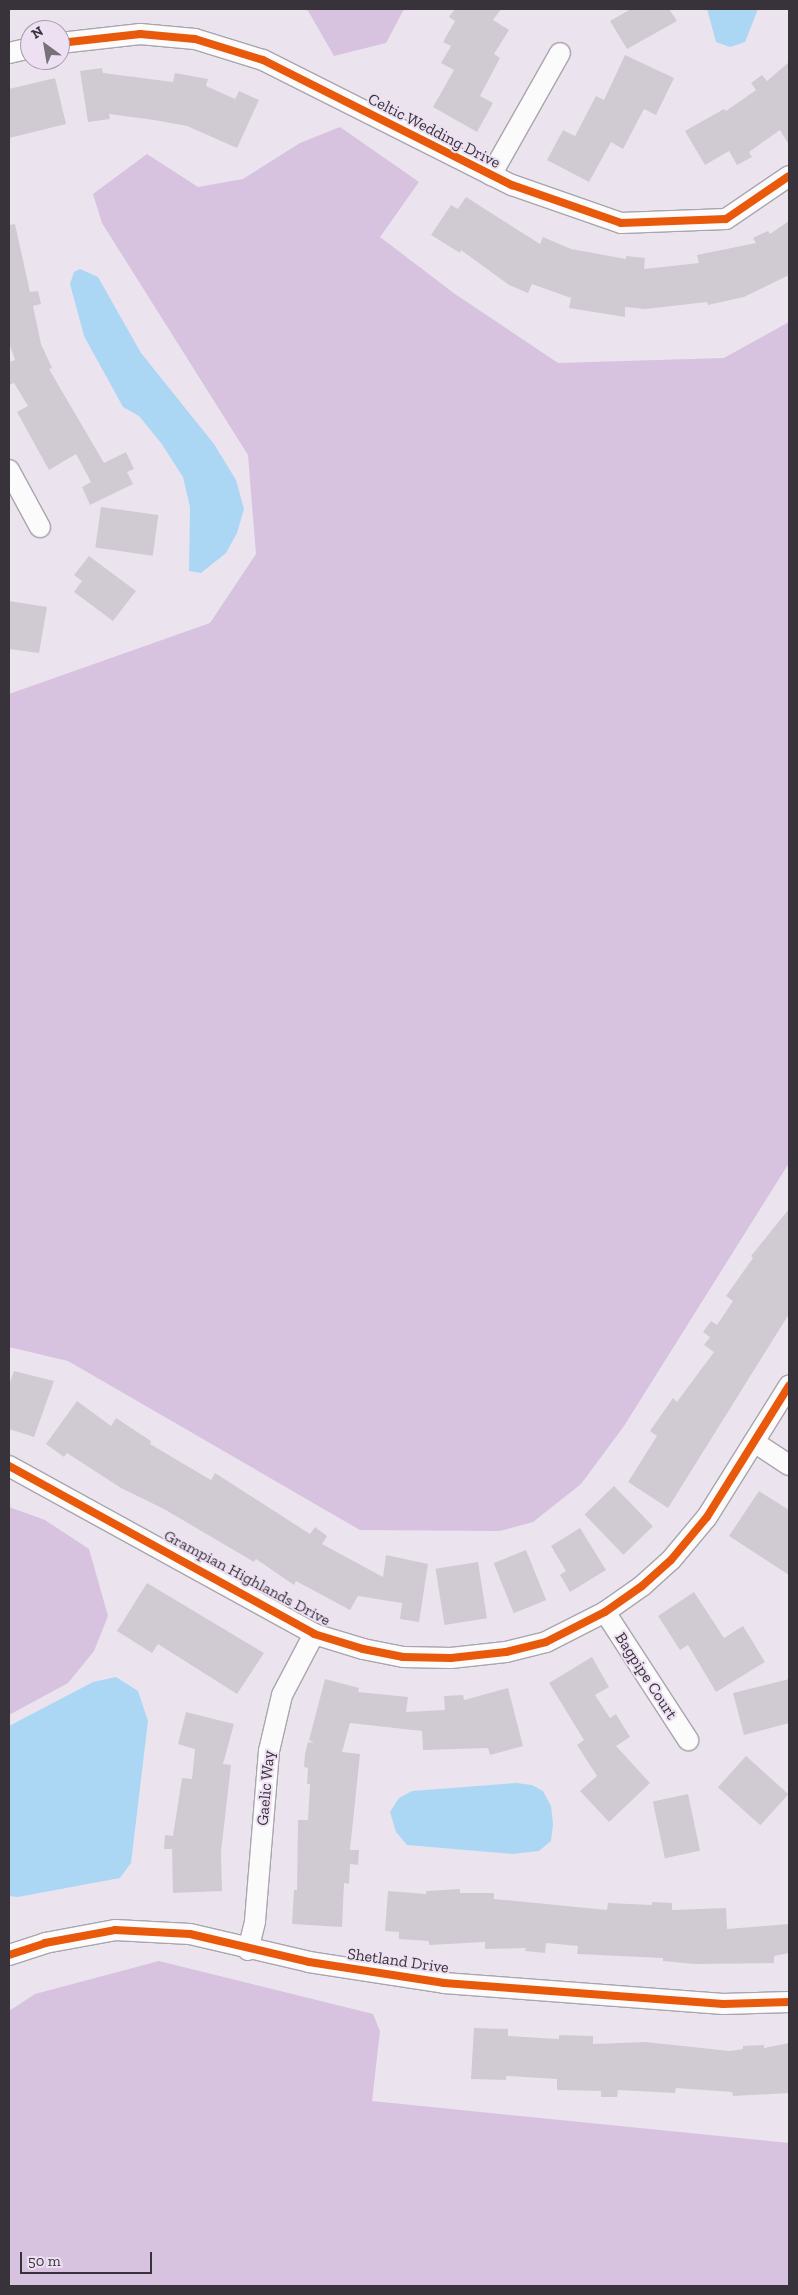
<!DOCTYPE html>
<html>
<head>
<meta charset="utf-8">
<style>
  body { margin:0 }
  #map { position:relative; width:798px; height:2295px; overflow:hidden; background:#ebe4ee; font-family:"Zilla Slab",serif }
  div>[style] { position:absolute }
  .green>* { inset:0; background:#d7c2df }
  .water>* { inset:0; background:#acd7f4 }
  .building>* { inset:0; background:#d0cbd2; transform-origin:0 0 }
  .roads { filter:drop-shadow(1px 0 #aaa5ad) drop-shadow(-1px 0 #aaa5ad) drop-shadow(0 1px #aaa5ad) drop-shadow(0 -1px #aaa5ad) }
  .street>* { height:20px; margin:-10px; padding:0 10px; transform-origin:10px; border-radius:10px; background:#fcfbfc }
  .cycleway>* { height:8px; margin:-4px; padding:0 4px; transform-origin:4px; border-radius:4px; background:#e8590c }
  span { translate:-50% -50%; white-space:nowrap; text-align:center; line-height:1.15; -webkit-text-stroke:4px #ede0f2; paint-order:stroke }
  .street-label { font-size:16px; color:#38333a }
  .frame { position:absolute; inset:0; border:10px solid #38333a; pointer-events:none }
  .north { position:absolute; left:20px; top:20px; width:50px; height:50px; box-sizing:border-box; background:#ede0f2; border:1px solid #a59ba8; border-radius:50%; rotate:328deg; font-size:14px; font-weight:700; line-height:20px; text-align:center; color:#38333a }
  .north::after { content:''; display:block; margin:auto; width:18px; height:22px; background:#777179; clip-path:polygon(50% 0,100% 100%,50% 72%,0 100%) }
  .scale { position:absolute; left:20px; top:2252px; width:132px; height:22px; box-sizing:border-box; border:2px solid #38333a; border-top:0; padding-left:6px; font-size:15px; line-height:18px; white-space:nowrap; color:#38333a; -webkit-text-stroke:4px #ede0f2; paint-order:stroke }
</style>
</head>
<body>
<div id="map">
  <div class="green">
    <div style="clip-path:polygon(307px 9px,404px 9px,386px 43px,334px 56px)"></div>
    <div style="clip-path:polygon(340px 127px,419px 182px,380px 237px,455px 294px,558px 363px,724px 358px,789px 322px,789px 1163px,624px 1426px,581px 1484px,533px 1522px,500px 1531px,360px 1530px,68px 1361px,9px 1347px,9px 694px,210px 623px,256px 554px,248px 455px,102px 223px,93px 194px,147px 154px,198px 187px,243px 179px,300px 143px)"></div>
    <div style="clip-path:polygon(9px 1507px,45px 1520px,89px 1549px,108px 1616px,94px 1651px,68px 1683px,9px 1715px)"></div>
    <div style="clip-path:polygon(159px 1961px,373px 2014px,380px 2031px,372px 2101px,789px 2143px,789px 2286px,9px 2286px,9px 2011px,35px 1994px)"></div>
  </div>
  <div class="water">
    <div style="clip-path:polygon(707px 9px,758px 9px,745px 42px,730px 47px,716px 42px)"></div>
    <div style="clip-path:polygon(80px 269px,98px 277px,141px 353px,214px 444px,236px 480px,244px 509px,237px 533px,226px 553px,201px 573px,189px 571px,190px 507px,183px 477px,161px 443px,139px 416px,123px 407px,84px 336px,70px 284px,74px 272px)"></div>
    <div style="clip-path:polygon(116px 1677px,138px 1691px,148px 1721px,131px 1863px,120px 1878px,18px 1897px,9px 1896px,9px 1726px,93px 1682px)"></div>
    <div style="clip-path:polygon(516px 1783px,532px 1785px,543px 1791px,551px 1806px,553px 1824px,551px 1841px,539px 1851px,513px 1854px,407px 1845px,396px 1832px,390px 1812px,399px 1798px,412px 1791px)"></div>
  </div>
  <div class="building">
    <div style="clip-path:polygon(455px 9px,501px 9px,493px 20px,509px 30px,494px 54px,500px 58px,480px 96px,493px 103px,477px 132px,433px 107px,454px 70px,441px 63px,451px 46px,443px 42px,455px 21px,449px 17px)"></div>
    <div style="clip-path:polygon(631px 9px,669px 9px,677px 21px,627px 49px,610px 21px)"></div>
    <div style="clip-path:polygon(625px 55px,674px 78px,656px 115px,644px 109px,623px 149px,611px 142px,589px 182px,547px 160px,563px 130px,575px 136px,596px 96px,604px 100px)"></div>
    <div style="clip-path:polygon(789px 62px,789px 145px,780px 130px,749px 152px,752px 157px,737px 165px,729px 151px,705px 165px,685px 131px,724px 109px,726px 111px,756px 90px,751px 83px,762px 75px,767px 81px)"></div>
    <div style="clip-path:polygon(102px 68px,103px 73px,173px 82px,175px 73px,208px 79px,206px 86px,235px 99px,239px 91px,259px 100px,237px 148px,187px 126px,154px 120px,109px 114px,110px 119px,88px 122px,80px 71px)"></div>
    <div style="clip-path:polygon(55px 78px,66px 124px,9px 138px,9px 89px)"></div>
    <div style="clip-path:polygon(466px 197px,540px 244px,543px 237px,571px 249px,626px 259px,626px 256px,645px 258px,644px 269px,699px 263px,697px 255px,756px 243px,753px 238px,768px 231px,770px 234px,789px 221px,789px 275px,744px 297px,708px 305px,707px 302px,645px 309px,625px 307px,625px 317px,569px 308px,571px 298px,532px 284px,528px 293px,509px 285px,461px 250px,460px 253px,431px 235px,451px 205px,458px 209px)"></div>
    <div style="clip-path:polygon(15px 224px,30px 292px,38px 291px,41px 304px,33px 306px,41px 344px,52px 368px,49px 369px,104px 463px,126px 452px,134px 469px,127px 472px,133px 484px,90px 505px,82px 487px,91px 482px,76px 454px,49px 470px,17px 412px,28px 406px,14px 383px,9px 385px,9px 362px,15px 360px,9px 343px,9px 225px)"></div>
    <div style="left:101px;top:507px;width:58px;height:41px;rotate:8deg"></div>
    <div style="clip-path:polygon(89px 556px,136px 591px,113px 621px,74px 592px,82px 581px,74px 575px)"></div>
    <div style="clip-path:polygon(9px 601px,47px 607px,39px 653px,9px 649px)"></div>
    <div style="clip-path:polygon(789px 1209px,789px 1314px,668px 1508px,628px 1482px,657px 1436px,650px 1431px,673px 1398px,677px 1402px,714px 1352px,704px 1345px,710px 1337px,703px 1332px,711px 1321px,717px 1325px,733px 1301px,726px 1296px,753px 1258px,751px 1256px)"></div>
    <div style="clip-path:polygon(14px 1371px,54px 1381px,34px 1437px,9px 1429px,9px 1385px)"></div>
    <div style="clip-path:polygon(77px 1401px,111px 1426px,116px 1418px,151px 1441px,150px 1444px,211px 1480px,215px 1473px,310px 1534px,315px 1527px,327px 1536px,322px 1544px,383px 1577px,386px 1555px,428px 1564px,419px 1622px,400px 1619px,402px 1603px,358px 1596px,350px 1610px,296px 1581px,294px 1585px,256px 1559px,254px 1562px,164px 1509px,121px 1488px,67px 1453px,64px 1457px,46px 1444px)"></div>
    <div style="left:614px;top:1486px;width:56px;height:41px;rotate:46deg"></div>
    <div style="clip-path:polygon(759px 1491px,789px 1510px,789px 1575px,729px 1536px)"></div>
    <div style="clip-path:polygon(580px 1528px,606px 1570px,570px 1592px,560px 1575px,566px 1571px,551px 1546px)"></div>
    <div style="left:526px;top:1550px;width:54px;height:35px;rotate:68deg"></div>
    <div style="left:478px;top:1562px;width:57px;height:43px;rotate:81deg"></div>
    <div style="clip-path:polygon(147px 1583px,264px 1653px,237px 1694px,158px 1644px,152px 1653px,117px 1631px)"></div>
    <div style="clip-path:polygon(694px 1592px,724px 1638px,743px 1626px,765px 1662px,716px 1692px,688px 1645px,680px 1650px,658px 1616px)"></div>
    <div style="clip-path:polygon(592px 1657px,609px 1687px,595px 1695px,610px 1718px,616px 1714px,630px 1737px,616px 1746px,650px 1783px,609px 1822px,580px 1791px,597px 1776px,577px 1745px,584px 1740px,549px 1683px)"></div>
    <div style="clip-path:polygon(325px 1679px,359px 1688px,358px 1692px,408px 1697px,406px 1712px,445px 1710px,444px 1696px,463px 1695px,464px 1700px,508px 1688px,523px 1746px,490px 1755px,488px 1748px,423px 1750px,422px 1731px,350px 1723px,342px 1752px,360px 1754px,350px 1850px,359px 1850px,358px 1865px,350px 1864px,349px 1884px,344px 1883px,342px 1927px,292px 1924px,294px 1890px,297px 1890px,298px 1820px,308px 1820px,310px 1784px,307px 1784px,308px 1768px,304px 1767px,305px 1754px,308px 1742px,314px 1743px,309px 1740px)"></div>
    <div style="clip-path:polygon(789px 1679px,789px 1723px,744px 1735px,733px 1693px)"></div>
    <div style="clip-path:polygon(186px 1712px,234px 1724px,223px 1764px,231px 1765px,221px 1852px,222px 1891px,173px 1893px,172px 1849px,164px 1849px,165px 1835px,173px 1836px,182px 1778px,192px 1779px,195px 1749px,178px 1744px)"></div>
    <div style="left:746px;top:1756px;width:57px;height:42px;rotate:42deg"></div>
    <div style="left:688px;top:1794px;width:58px;height:36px;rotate:78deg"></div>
    <div style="clip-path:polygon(460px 1889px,460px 1893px,494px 1893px,494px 1899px,607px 1910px,608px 1903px,652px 1905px,652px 1902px,672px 1903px,672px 1910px,726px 1908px,727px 1929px,789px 1924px,789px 1953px,774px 1956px,774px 1963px,694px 1964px,663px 1961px,663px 1958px,577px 1954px,578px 1946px,546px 1943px,545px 1953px,525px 1951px,526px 1948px,485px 1949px,485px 1942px,429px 1945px,429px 1941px,399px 1939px,399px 1932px,385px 1931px,388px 1891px,426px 1894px,426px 1891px)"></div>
    <div style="clip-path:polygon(474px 2028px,508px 2029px,508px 2036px,559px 2039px,559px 2035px,593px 2036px,593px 2044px,645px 2042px,730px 2051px,743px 2049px,743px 2046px,764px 2045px,764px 2048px,789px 2043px,789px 2093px,733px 2096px,732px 2092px,676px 2088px,675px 2093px,618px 2090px,617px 2097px,601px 2097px,601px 2091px,557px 2090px,557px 2079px,506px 2076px,506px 2080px,471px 2079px)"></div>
  </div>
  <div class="roads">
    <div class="street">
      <div style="left:60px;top:43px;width:81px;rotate:-6.4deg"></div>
      <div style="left:140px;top:34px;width:55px;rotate:5.2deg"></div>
      <div style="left:195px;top:39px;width:71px;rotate:17.2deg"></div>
      <div style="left:263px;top:60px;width:279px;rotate:26.7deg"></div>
      <div style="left:512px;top:185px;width:115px;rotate:19.2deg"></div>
      <div style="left:621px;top:223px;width:105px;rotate:-2.2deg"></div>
      <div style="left:726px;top:219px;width:76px;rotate:-34.3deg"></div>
      <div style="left:9px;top:53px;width:22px;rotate:-13deg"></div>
      <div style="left:491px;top:175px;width:140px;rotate:-60.5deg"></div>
      <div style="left:9px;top:470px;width:65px;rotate:61.5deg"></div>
      <div style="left:754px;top:1442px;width:42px;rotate:33.3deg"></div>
      <div style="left:9px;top:1466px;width:348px;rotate:28.8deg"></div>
      <div style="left:314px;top:1634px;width:51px;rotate:17deg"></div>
      <div style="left:363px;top:1649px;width:41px;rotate:11.3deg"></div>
      <div style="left:403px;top:1657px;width:48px;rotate:1.2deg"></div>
      <div style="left:451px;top:1658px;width:55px;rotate:-6.2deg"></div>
      <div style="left:506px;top:1652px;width:41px;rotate:-14deg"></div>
      <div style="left:546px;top:1642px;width:66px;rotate:-27deg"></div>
      <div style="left:605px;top:1612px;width:45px;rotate:-35.1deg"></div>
      <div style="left:642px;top:1586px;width:39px;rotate:-42deg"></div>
      <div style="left:671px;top:1560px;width:56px;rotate:-50.1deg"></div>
      <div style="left:707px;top:1517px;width:155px;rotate:-58deg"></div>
      <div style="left:605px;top:1612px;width:153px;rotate:57deg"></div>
      <div style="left:248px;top:1950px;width:30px;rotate:-76deg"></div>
      <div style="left:255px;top:1921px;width:171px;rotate:-85.3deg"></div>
      <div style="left:269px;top:1751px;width:57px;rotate:-76.9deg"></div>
      <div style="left:282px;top:1695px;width:69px;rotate:-62.3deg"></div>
      <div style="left:9px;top:1955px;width:38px;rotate:-18deg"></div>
      <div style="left:45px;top:1943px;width:71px;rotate:-10.5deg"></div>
      <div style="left:115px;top:1930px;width:75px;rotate:3.1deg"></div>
      <div style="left:190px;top:1934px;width:122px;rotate:13.2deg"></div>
      <div style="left:309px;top:1962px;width:137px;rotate:8.8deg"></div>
      <div style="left:444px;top:1983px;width:280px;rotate:4.3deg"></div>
      <div style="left:723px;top:2004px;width:66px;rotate:-1.7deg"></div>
    </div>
  </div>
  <div class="cycleway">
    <div style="left:60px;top:43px;width:81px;rotate:-6.4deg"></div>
    <div style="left:140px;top:34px;width:55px;rotate:5.2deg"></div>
    <div style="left:195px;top:39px;width:71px;rotate:17.2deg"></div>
    <div style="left:263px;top:60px;width:279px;rotate:26.7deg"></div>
    <div style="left:512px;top:185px;width:115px;rotate:19.2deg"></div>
    <div style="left:621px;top:223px;width:105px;rotate:-2.2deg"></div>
    <div style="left:726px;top:219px;width:76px;rotate:-34.3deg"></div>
    <div style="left:9px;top:1466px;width:348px;rotate:28.8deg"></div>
    <div style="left:314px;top:1634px;width:51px;rotate:17deg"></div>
    <div style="left:363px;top:1649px;width:41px;rotate:11.3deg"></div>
    <div style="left:403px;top:1657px;width:48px;rotate:1.2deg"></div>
    <div style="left:451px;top:1658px;width:55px;rotate:-6.2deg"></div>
    <div style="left:506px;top:1652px;width:41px;rotate:-14deg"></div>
    <div style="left:546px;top:1642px;width:66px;rotate:-27deg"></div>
    <div style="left:605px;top:1612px;width:45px;rotate:-35.1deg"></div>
    <div style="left:642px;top:1586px;width:39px;rotate:-42deg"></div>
    <div style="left:671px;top:1560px;width:56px;rotate:-50.1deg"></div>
    <div style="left:707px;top:1517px;width:155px;rotate:-58deg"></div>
    <div style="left:9px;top:1955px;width:38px;rotate:-18deg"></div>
    <div style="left:45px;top:1943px;width:71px;rotate:-10.5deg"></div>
    <div style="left:115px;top:1930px;width:75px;rotate:3.1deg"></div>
    <div style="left:190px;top:1934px;width:122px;rotate:13.2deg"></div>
    <div style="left:309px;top:1962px;width:137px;rotate:8.8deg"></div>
    <div style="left:444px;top:1983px;width:280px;rotate:4.3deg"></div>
    <div style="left:723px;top:2004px;width:66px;rotate:-1.7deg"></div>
  </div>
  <div class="street-label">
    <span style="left:434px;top:131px;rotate:27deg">Celtic Wedding Drive</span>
    <span style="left:247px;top:1578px;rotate:28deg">Grampian Highlands Drive</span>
    <span style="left:646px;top:1676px;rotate:57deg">Bagpipe Court</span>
    <span style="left:266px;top:1788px;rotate:-85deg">Gaelic Way</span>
    <span style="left:398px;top:1961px;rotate:8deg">Shetland Drive</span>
  </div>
  <div class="frame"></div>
  <div class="north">N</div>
  <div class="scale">50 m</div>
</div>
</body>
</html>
